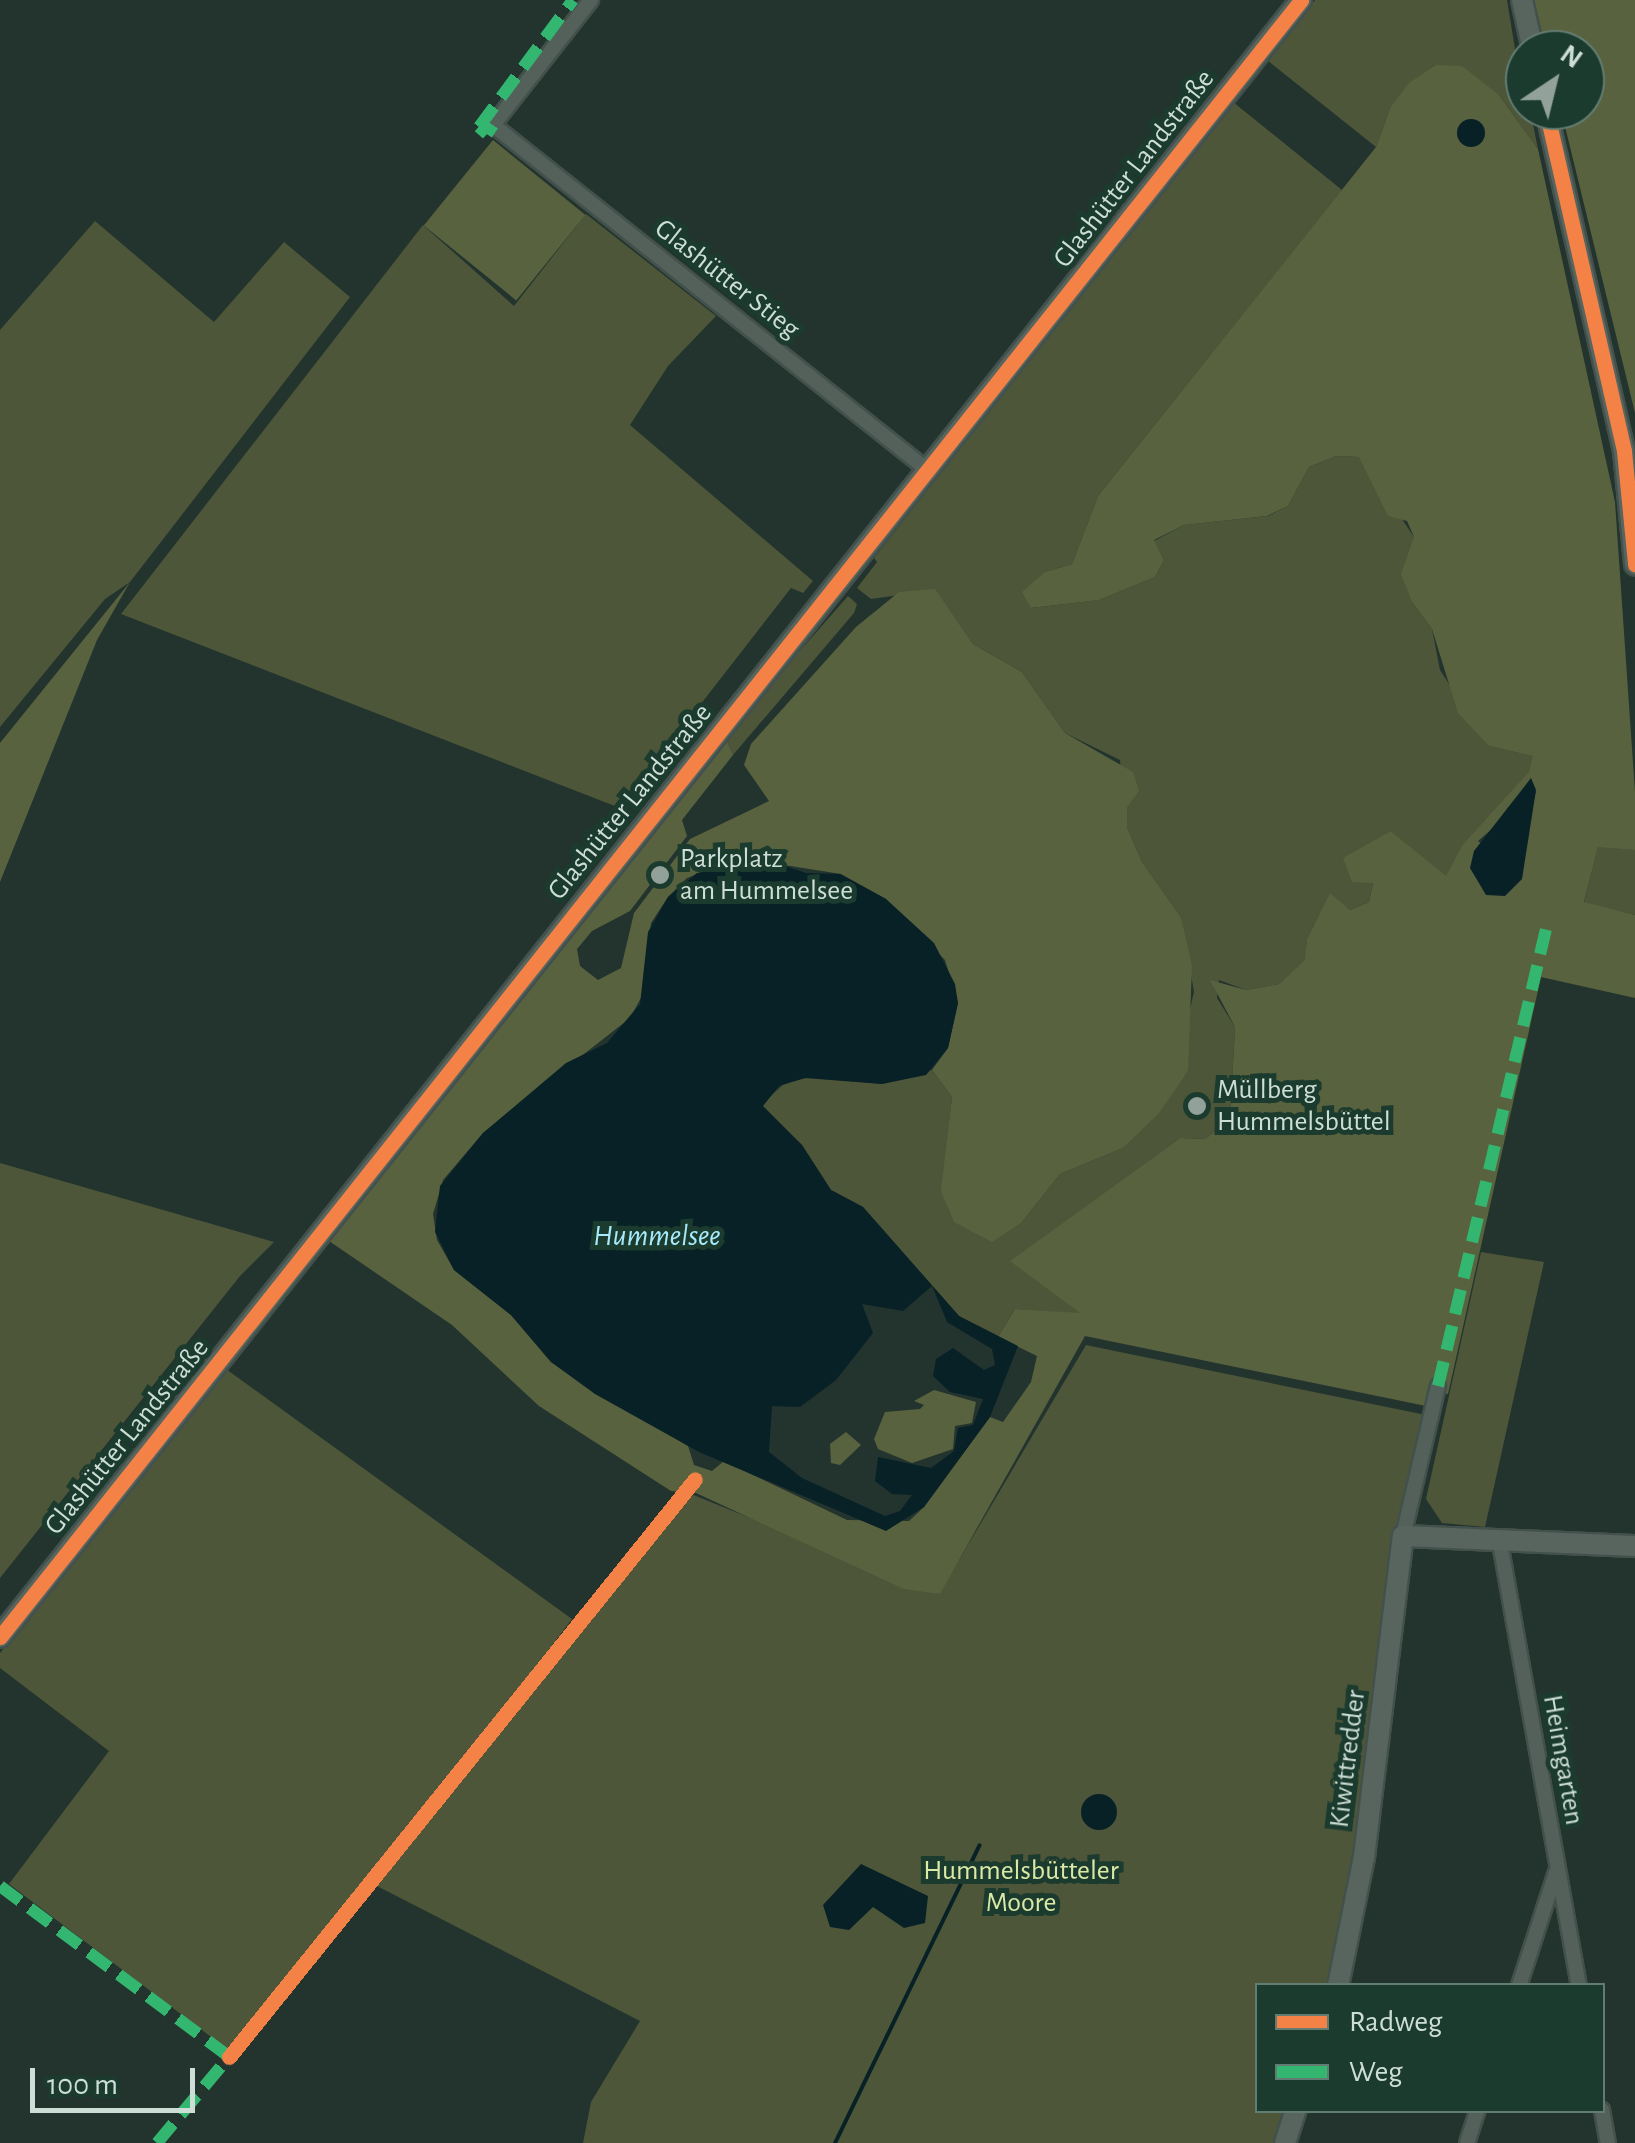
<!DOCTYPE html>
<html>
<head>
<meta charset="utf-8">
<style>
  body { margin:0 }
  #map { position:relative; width:1635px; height:2143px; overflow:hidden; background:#23342e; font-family:"Alegreya Sans",sans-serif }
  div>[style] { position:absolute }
  .green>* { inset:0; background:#4d5638 }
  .forest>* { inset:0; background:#59623f; transform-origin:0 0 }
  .water>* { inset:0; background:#072127 }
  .round { border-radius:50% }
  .stream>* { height:4px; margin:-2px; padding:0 2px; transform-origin:2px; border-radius:2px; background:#072127 }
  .roads { filter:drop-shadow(2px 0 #43514c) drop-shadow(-2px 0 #43514c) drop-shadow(0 2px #43514c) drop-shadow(0 -2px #43514c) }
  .street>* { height:14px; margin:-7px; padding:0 7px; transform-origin:7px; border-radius:7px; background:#54615b }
  .secondary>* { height:20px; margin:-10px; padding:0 10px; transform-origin:10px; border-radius:10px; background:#58645e }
  .quiet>* { height:12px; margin-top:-6px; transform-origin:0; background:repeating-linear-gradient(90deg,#33b770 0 25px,transparent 0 37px) }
  .cycleway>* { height:15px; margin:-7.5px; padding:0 7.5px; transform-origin:7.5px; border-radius:7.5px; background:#f48246 }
  .dots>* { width:28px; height:28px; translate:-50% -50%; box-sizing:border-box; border:5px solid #1c3b2f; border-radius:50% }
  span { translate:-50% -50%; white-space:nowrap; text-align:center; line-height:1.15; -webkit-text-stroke:10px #1c3b2f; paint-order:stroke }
  .street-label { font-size:28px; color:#cdded6 }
  .poi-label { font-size:28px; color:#cdded6 }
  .left { translate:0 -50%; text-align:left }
  .park-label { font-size:28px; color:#dbe9a6 }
  .water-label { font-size:30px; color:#a7eafb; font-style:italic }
  .legend { position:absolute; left:1255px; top:1983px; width:350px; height:130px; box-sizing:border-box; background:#1c3b2f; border:2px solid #637c72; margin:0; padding:12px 18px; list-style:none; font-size:30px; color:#cdded6 }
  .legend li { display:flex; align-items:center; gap:20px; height:50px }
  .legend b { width:50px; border:2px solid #637c72 }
  .north { position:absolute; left:1505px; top:30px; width:100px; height:100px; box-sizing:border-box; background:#1c3b2f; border:2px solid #637c72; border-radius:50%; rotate:35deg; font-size:28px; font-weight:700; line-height:40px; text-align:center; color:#cdded6 }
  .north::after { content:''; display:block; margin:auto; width:35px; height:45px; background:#92a29b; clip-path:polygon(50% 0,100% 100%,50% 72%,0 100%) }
  .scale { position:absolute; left:30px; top:2068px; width:165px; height:45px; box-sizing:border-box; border:5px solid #cdded6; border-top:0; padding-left:12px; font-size:30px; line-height:35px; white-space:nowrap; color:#cdded6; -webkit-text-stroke:8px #1c3b2f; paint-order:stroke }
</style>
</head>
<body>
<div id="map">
  <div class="green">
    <div style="clip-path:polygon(1315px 0,1507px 0,1525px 110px,1530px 110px,1538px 149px,1499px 95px,1390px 108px,1376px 147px,1267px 60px)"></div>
    <div style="clip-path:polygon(1233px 102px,1342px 190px,1098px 496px,1072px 564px,1045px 572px,1031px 608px,1099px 600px,1155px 577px,1164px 560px,1154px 541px,1184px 525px,1268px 516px,1288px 506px,1309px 467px,1336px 456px,1360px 457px,1414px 537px,1412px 602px,1432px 629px,1440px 670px,1489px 746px,1534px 756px,1529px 773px,1462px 845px,1446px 877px,1391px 831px,1382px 837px,1369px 902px,1350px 910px,1330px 894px,1307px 939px,1306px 960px,1279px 984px,1246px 990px,1219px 980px,1217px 998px,1235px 1027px,1230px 1120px,1205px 1139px,1180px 1138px,1011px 1261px,1082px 1314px,1015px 1309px,998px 1337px,959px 1316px,863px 1207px,831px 1190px,802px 1145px,762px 1110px,764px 1102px,785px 1083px,811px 1077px,882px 1084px,932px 1070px,952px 1097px,942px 1192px,1022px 1222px,1060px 1174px,1123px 1148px,1188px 1071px,1185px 1031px,1194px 992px,1181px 917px,1142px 862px,1127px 827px,1120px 760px,1065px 733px,1022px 672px,973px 644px,935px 590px,871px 599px,857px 588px,877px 562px,874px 558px)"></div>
    <div style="clip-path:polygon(586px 214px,716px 316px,668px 366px,630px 425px,813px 581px,803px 593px,791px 588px,620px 808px,121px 614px,423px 225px,514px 306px)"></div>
    <div style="clip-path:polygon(95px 221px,214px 322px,284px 242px,350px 297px,130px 582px,105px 599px,0 727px,0 330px)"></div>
    <div style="clip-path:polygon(848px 596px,857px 604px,854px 613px,733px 755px,725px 736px)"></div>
    <div style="clip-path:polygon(1598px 846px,1635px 850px,1635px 915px,1584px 903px)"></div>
    <div style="clip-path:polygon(0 1163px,274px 1242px,240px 1276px,0 1578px)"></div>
    <div style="clip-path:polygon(1481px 1252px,1544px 1262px,1485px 1527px,1442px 1523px,1426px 1499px)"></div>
    <div style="clip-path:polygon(1086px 1345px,1426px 1415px,1354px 1887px,1331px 1985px,1258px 1986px,1258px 2110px,1288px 2111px,1276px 2143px,583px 2143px,591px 2102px,640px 2021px,375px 1885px,686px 1492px,939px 1594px)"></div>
    <div style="clip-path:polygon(226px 1369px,572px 1619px,438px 1796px,227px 2049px,9px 1884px,109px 1751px,0 1668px,0 1653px)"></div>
  </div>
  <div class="forest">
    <div style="clip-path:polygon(1534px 0,1635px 0,1635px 413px,1561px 110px,1585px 110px,1585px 50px,1546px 50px)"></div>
    <div style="clip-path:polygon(evenodd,1436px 65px,1462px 66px,1499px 95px,1538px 149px,1615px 502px,1635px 792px,1635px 850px,1598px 847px,1584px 902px,1635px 915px,1635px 998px,1541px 977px,1448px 1394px,1430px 1390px,1426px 1406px,1085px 1336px,940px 1594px,904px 1589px,696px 1493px,671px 1491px,539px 1406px,452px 1325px,329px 1241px,725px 736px,733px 755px,682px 820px,687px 836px,630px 911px,592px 931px,577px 949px,580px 966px,598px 980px,621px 968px,634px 913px,690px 839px,769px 801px,744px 765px,751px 744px,856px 627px,899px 592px,935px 589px,973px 644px,1022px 672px,1065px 733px,1133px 772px,1139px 791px,1127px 807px,1127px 827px,1142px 862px,1181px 917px,1192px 966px,1188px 1071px,1159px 1113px,1123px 1148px,1060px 1174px,1022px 1222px,992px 1242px,954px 1222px,941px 1191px,952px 1097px,932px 1070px,948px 1048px,958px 1003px,945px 960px,886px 899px,841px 874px,739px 858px,687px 878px,668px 897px,651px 923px,643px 994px,630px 1018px,483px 1133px,443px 1180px,433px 1214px,437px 1240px,454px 1270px,511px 1315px,551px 1362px,688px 1446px,694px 1465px,712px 1471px,724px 1461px,847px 1520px,909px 1521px,924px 1507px,990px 1417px,1003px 1422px,1031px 1382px,1037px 1356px,998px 1337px,1015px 1309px,1080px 1313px,1010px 1261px,1180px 1138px,1205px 1139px,1230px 1120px,1235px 1027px,1210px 980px,1246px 990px,1279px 984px,1305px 960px,1307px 939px,1330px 893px,1350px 910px,1369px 902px,1373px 883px,1352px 882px,1343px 858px,1391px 831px,1446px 876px,1462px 845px,1529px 772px,1533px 756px,1489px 746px,1458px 713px,1432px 629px,1412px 602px,1401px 574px,1414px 537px,1407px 521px,1388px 516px,1359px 457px,1336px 456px,1309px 467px,1288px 506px,1267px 516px,1184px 525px,1154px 540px,1164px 560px,1155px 577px,1099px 600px,1031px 608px,1022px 592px,1045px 572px,1072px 564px,1098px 496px,1376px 147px,1390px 108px,1409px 83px,1436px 65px,1536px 791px,1523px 851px,1522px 879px,1478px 841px,1536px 791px)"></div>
    <div style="left:493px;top:140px;width:119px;height:110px;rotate:39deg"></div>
    <div style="clip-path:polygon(130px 582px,97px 640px,0 882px,0 743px)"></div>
    <div style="clip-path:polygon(934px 1390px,976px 1402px,972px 1423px,955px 1426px,953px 1449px,912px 1463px,878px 1449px,874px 1439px,885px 1412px,920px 1409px,924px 1405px,914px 1401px)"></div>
    <div style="clip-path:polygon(846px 1432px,861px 1445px,840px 1465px,831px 1463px,830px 1444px)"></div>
  </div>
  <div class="water">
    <div class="round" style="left:1457px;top:119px;width:28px;height:28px"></div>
    <div style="clip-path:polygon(1531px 778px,1536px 790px,1522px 879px,1505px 896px,1486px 895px,1470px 868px,1474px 851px)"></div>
    <div style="clip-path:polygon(evenodd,762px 858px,806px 873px,840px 874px,886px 899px,934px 943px,955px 984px,958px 1003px,948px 1048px,926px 1075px,882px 1084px,805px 1078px,779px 1086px,763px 1106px,802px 1145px,831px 1190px,863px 1207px,959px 1316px,1018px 1346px,990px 1417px,924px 1507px,886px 1531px,699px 1452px,595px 1394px,551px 1362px,511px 1315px,454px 1270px,435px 1232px,440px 1186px,483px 1133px,566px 1063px,607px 1043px,640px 1004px,648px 932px,668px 897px,697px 873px,762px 858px,932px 1286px,947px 1322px,992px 1349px,995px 1365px,984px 1370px,953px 1348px,936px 1359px,933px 1376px,950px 1392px,983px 1399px,973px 1425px,958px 1428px,954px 1451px,931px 1468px,878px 1457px,875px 1481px,892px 1494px,912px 1495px,900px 1511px,885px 1516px,802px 1478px,769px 1452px,772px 1406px,800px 1407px,836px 1380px,873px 1333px,862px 1304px,903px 1311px,932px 1286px)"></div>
    <div class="round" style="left:1081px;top:1794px;width:36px;height:36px"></div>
    <div style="clip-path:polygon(861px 1864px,928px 1896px,925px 1923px,904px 1928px,873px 1907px,849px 1930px,830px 1927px,823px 1905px)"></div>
  </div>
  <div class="stream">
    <div style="left:835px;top:2143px;width:331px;rotate:-64.1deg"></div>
  </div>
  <div class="roads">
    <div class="street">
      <div style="left:591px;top:0;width:159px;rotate:128.1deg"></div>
      <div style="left:493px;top:125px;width:558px;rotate:38.45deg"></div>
      <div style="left:1403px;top:1536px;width:154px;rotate:-76.9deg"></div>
      <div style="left:1500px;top:1543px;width:450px;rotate:79.9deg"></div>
      <div style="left:1519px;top:1986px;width:120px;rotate:-72deg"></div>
      <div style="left:1602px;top:2110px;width:34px;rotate:80deg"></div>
      <div style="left:1467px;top:2143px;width:35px;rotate:-72deg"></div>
    </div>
    <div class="secondary">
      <div style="left:1522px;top:0;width:51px;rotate:77.6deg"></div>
      <div style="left:1546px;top:110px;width:350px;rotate:77.1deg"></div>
      <div style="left:1624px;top:451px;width:114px;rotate:84.4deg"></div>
      <div style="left:0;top:1637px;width:2091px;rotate:-51.52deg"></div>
      <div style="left:1338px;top:1986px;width:132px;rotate:-78.6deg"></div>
      <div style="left:1364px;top:1857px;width:323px;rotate:-83.1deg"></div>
      <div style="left:1403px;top:1536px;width:232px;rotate:2.5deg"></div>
      <div style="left:1285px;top:2143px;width:35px;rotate:-72deg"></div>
    </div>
  </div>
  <div class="quiet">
    <div style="left:493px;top:125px;width:11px;rotate:124deg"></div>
    <div style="left:487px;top:134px;width:11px;rotate:-139deg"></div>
    <div style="left:479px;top:127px;width:158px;rotate:-53.5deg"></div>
    <div style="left:1438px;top:1386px;width:474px;rotate:-76.7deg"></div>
    <div style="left:0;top:1886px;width:286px;rotate:36.7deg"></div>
    <div style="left:157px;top:2143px;width:120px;rotate:-50.1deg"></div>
  </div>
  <div class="cycleway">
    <div style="left:1546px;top:110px;width:350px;rotate:77.1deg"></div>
    <div style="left:1624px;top:451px;width:114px;rotate:84.4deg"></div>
    <div style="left:0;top:1637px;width:2091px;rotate:-51.52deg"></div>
    <div style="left:229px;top:2057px;width:742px;rotate:-51.12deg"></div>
  </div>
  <div class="dots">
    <div style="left:660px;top:875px;background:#92a29b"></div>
    <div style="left:1197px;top:1106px;background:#92a29b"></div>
  </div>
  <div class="street-label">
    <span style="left:1134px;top:169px;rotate:-52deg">Glashütter Landstraße</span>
    <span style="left:727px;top:279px;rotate:38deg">Glashütter Stieg</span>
    <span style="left:630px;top:802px;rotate:-51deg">Glashütter Landstraße</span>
    <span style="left:127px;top:1437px;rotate:-51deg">Glashütter Landstraße</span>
    <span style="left:1348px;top:1759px;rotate:-83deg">Kiwittredder</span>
    <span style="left:1563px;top:1760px;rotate:80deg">Heimgarten</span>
  </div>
  <div class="poi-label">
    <span class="left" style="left:680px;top:875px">Parkplatz<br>am Hummelsee</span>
    <span class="left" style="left:1217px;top:1106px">Müllberg<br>Hummelsbüttel</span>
  </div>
  <div class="park-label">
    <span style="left:1021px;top:1887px">Hummelsbütteler<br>Moore</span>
  </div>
  <div class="water-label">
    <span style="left:657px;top:1236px">Hummelsee</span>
  </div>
  <ul class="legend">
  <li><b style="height:12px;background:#f48246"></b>Radweg</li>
  <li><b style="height:12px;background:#33b770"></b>Weg</li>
  </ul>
  <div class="north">N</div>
  <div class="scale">100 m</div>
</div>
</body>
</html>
